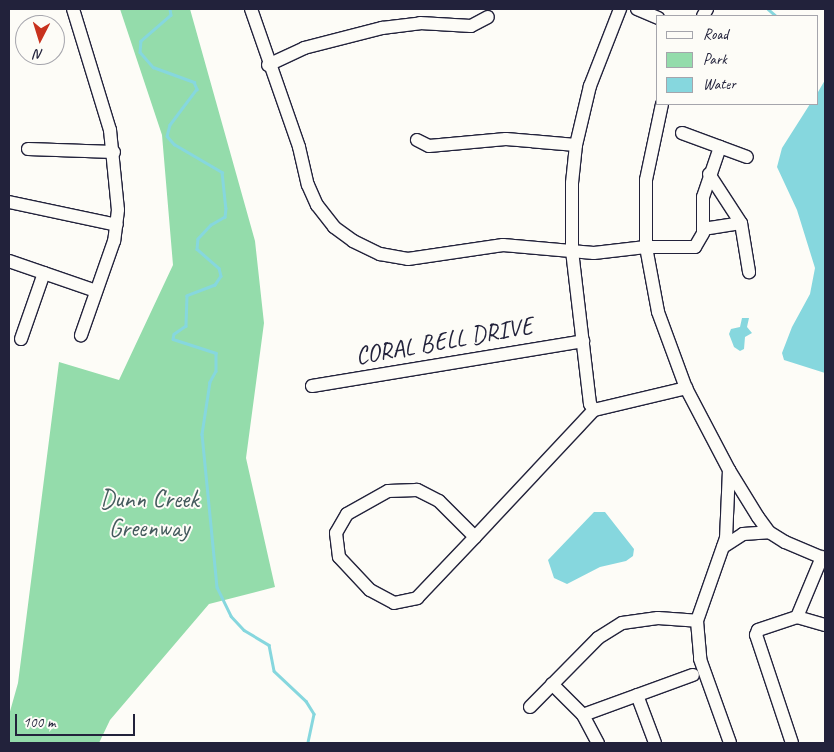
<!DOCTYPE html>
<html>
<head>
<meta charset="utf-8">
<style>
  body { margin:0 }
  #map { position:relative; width:834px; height:752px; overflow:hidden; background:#fdfcf7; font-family:Caveat,sans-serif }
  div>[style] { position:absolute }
  .green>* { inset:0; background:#94dcab }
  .water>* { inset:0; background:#86d7de }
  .stream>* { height:2.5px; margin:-1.25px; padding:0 1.25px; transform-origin:1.25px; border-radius:1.25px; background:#86d7de }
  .roads { filter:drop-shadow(1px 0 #22223b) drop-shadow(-1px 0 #22223b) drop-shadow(0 1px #22223b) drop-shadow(0 -1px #22223b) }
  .minor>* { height:12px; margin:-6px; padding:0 6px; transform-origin:6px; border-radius:6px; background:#fdfcf7 }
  span { translate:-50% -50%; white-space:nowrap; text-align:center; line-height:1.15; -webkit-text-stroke:4px #fdfcf7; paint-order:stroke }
  .street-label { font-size:25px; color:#22223b }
  .park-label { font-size:25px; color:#445a5d }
  .frame { position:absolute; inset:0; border:10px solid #22223b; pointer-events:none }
  .legend { position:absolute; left:656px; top:15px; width:162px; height:90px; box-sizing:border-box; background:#fdfcf7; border:1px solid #a5a5ac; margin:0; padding:6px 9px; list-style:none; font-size:15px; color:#22223b }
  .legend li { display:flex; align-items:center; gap:10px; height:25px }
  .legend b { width:25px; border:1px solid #a5a5ac }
  .north { position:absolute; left:15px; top:15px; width:50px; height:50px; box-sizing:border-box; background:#fdfcf7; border:1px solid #a5a5ac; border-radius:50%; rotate:185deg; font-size:14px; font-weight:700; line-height:20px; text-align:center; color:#22223b }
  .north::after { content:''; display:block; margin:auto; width:18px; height:22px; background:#c8321e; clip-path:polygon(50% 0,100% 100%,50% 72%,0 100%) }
  .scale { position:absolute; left:15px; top:714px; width:120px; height:22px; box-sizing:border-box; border:2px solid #22223b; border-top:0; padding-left:6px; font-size:15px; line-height:18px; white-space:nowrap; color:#22223b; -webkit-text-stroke:4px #fdfcf7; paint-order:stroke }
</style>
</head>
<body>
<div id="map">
  <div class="green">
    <div style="clip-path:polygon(120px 9px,190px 9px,255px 241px,264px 323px,246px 458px,275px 587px,209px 604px,110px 720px,99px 743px,9px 743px,9px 715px,18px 683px,59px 362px,119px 380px,173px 265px,162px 135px)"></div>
  </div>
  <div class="water">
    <div style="clip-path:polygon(825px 80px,825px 373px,784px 360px,782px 353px,792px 327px,810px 294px,815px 268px,797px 210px,777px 167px,782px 148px,810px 104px,818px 104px,818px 92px)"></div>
    <div style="clip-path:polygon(742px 318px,749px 318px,747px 327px,752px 333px,745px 337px,744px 349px,740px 351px,734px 347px,729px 334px,731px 329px,740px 327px)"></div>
    <div style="clip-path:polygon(594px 512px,605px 512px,634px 549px,633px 556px,626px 561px,600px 567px,567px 584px,554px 578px,548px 560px)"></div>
  </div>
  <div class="stream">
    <div style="left:170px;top:9px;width:6px;rotate:81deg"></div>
    <div style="left:171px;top:15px;width:40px;rotate:139deg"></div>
    <div style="left:141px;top:41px;width:11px;rotate:95deg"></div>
    <div style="left:140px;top:52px;width:20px;rotate:49deg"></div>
    <div style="left:153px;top:67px;width:44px;rotate:20.1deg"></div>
    <div style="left:194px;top:82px;width:8px;rotate:67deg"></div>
    <div style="left:197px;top:89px;width:45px;rotate:126.9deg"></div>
    <div style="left:170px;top:125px;width:11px;rotate:105deg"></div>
    <div style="left:167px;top:136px;width:11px;rotate:49deg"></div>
    <div style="left:174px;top:144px;width:56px;rotate:30.3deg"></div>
    <div style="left:222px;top:172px;width:36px;rotate:84deg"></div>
    <div style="left:226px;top:208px;width:9px;rotate:96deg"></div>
    <div style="left:225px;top:217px;width:16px;rotate:150deg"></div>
    <div style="left:211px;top:225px;width:19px;rotate:133deg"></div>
    <div style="left:198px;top:239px;width:10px;rotate:96deg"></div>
    <div style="left:197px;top:249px;width:29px;rotate:41deg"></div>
    <div style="left:219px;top:268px;width:8px;rotate:76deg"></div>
    <div style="left:221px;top:276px;width:11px;rotate:124deg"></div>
    <div style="left:215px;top:285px;width:30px;rotate:159deg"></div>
    <div style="left:187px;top:296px;width:30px;rotate:92deg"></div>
    <div style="left:186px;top:326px;width:14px;rotate:146deg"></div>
    <div style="left:174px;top:334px;width:5px;rotate:101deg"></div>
    <div style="left:173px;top:339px;width:45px;rotate:18deg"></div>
    <div style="left:216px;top:353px;width:18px;rotate:90deg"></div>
    <div style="left:216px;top:371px;width:13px;rotate:119deg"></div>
    <div style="left:210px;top:382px;width:53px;rotate:98.7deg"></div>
    <div style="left:202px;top:434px;width:154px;rotate:84.4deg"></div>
    <div style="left:217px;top:587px;width:32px;rotate:64deg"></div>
    <div style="left:231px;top:616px;width:19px;rotate:47deg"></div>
    <div style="left:244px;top:630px;width:29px;rotate:31deg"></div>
    <div style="left:269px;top:645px;width:26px;rotate:79deg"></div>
    <div style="left:274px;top:671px;width:44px;rotate:43.2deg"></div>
    <div style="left:306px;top:701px;width:15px;rotate:58deg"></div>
    <div style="left:314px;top:714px;width:30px;rotate:102deg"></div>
    <div style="left:768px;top:9px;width:11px;rotate:41deg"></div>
  </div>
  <div class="roads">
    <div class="minor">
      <div style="left:73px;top:9px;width:127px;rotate:73deg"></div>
      <div style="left:110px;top:130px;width:80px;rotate:84.3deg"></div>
      <div style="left:118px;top:210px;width:31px;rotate:97deg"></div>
      <div style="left:114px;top:241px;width:100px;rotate:109.3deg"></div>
      <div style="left:251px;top:9px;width:146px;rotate:70.8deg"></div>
      <div style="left:299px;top:147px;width:39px;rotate:77deg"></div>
      <div style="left:308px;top:185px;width:22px;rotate:66deg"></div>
      <div style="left:317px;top:205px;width:28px;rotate:52deg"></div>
      <div style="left:334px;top:227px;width:24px;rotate:36deg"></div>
      <div style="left:353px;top:241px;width:30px;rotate:26deg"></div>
      <div style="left:380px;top:254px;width:28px;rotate:10deg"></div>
      <div style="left:408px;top:259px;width:96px;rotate:-8.4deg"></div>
      <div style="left:503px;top:245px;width:91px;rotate:5deg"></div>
      <div style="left:594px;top:253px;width:52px;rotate:-6.6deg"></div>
      <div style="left:646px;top:247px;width:49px"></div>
      <div style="left:695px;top:247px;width:16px;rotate:-60deg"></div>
      <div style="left:703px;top:233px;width:36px;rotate:-90deg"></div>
      <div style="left:703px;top:197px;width:53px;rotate:-71.2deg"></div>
      <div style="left:637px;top:9px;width:23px;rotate:23deg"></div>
      <div style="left:703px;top:16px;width:8px;rotate:-60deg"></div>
      <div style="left:268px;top:65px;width:40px;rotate:-25deg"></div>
      <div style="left:304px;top:48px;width:81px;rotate:-14.4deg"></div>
      <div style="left:382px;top:28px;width:38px;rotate:-7deg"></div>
      <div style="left:420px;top:23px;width:51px;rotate:3.4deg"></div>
      <div style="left:471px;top:26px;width:19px;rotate:-28deg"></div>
      <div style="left:662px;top:104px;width:78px;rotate:101.9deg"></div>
      <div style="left:646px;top:180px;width:67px;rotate:90deg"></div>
      <div style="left:646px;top:247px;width:66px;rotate:79.5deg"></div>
      <div style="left:658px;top:312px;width:81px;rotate:69.8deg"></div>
      <div style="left:686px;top:388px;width:93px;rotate:62.3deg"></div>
      <div style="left:729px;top:470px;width:55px;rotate:58.3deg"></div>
      <div style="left:758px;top:517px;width:19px;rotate:54deg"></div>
      <div style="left:769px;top:532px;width:19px;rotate:32deg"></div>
      <div style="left:785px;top:542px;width:43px;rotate:23deg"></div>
      <div style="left:682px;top:133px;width:69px;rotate:20.3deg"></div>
      <div style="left:417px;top:140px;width:13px;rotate:27deg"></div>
      <div style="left:429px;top:146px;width:77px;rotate:-5.2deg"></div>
      <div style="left:506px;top:139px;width:70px;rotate:4.9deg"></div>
      <div style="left:28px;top:149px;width:86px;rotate:2deg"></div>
      <div style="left:709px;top:174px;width:59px;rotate:56.9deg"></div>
      <div style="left:741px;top:223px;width:50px;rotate:80.7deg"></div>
      <div style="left:9px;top:202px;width:110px;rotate:12deg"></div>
      <div style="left:703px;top:229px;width:38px;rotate:-9deg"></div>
      <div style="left:9px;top:261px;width:92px;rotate:19deg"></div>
      <div style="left:21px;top:339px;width:70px;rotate:-70.8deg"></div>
      <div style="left:312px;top:386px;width:275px;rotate:-9.4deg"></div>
      <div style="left:594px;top:410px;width:7px;rotate:-124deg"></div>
      <div style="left:590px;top:404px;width:154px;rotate:-96.7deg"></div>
      <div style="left:572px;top:251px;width:68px;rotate:-90deg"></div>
      <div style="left:572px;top:183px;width:38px;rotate:-84deg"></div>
      <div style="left:576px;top:145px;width:61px;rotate:-76.7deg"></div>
      <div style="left:590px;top:86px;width:83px;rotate:-68.7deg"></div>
      <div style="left:729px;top:470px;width:68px;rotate:92.5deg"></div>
      <div style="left:726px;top:538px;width:88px;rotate:109.3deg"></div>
      <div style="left:697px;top:621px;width:38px;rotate:85deg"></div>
      <div style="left:700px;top:659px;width:89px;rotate:70.3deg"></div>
      <div style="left:475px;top:537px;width:51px;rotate:-135deg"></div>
      <div style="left:439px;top:501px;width:25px;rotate:-153deg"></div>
      <div style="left:417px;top:490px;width:29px;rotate:178deg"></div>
      <div style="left:388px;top:491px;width:47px;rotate:150.7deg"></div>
      <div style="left:347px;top:514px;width:22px;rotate:120deg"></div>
      <div style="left:336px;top:533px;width:24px;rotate:83deg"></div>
      <div style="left:339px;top:557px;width:45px;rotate:46.8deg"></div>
      <div style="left:370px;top:590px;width:27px;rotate:28deg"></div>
      <div style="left:394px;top:603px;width:24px;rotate:-12deg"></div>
      <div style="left:417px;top:598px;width:84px;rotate:-46.4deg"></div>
      <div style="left:475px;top:537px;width:174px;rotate:-46.9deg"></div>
      <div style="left:594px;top:410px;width:95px;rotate:-13.4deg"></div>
      <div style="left:723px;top:547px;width:24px;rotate:-33deg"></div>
      <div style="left:743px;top:534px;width:26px;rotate:-4deg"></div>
      <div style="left:797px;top:617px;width:29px;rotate:16deg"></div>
      <div style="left:552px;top:684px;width:44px;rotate:45deg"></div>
      <div style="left:583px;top:715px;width:32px;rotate:62deg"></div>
      <div style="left:637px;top:695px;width:51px;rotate:69.4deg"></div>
      <div style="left:530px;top:707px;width:97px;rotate:-45.4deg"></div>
      <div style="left:598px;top:638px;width:28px;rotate:-32deg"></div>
      <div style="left:622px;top:623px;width:36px;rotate:-8deg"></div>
      <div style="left:658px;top:618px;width:39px;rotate:4deg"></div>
      <div style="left:583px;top:715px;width:117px;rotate:-20deg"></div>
      <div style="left:792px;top:743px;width:114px;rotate:-108.4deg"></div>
      <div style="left:756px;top:635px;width:5px;rotate:-68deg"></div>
      <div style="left:758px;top:630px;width:41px;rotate:-18.4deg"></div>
      <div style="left:797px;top:617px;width:65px;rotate:-67.4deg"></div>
    </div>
  </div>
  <div class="street-label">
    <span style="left:444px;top:341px;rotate:-10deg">CORAL BELL DRIVE</span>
  </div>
  <div class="park-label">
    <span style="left:149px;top:514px">Dunn Creek<br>Greenway</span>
  </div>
  <div class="frame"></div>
  <ul class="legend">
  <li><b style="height:6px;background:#fdfcf7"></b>Road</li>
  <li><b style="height:14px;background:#94dcab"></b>Park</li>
  <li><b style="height:14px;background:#86d7de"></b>Water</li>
  </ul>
  <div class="north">N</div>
  <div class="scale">100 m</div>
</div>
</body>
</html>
